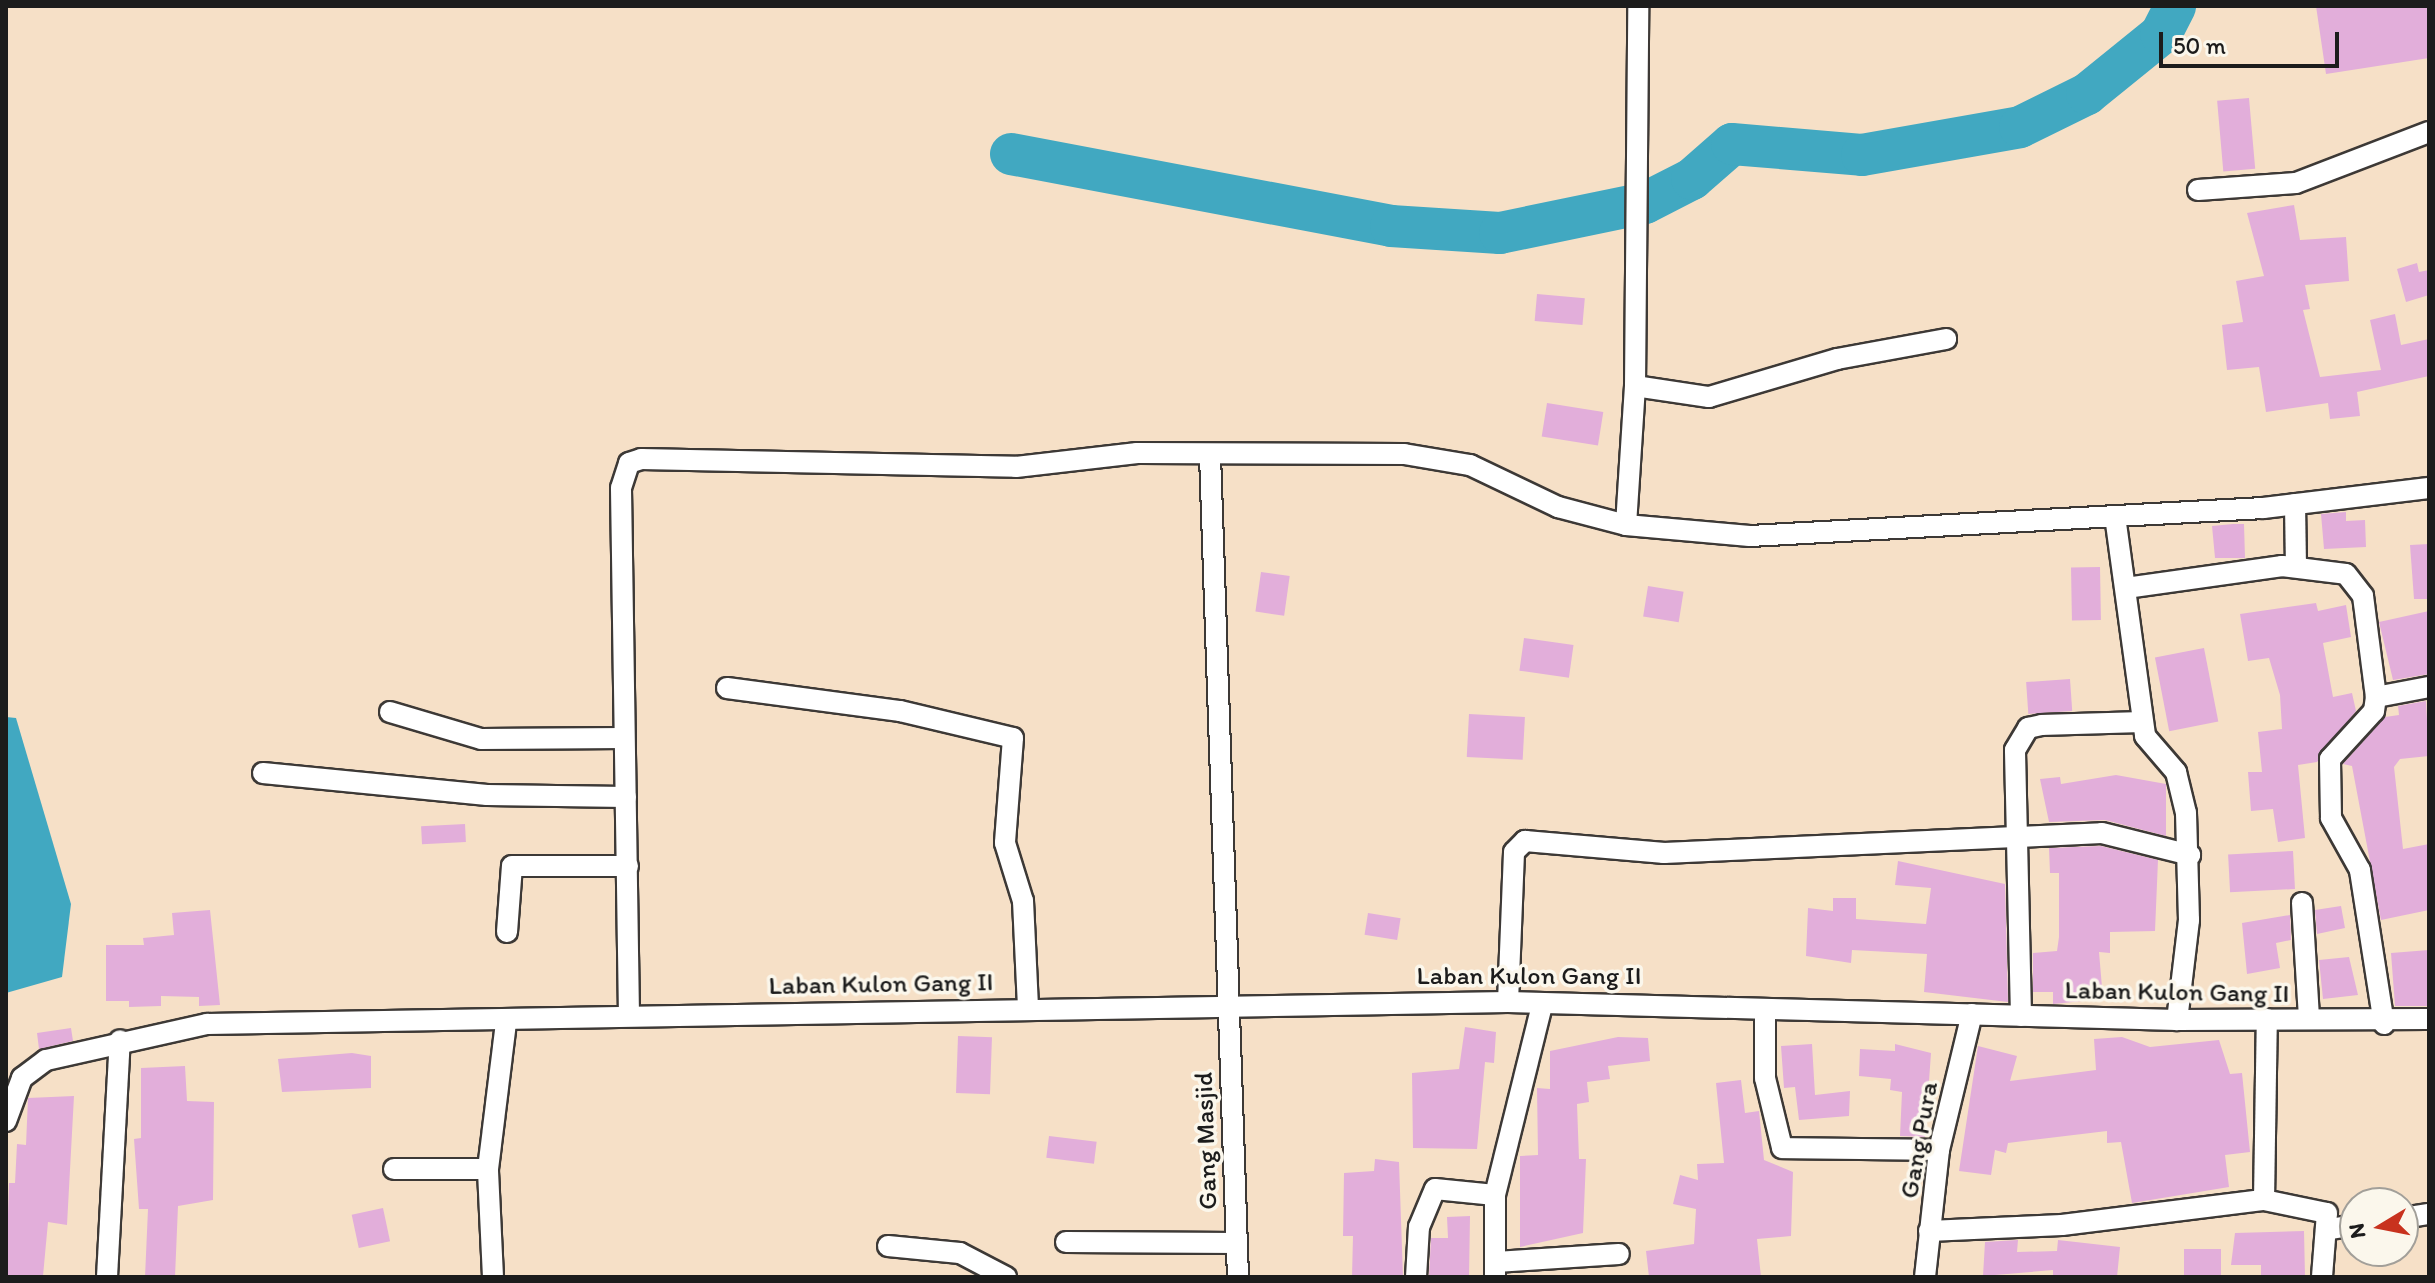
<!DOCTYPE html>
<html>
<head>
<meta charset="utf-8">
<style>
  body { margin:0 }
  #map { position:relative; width:2435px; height:1283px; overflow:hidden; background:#f6e0c7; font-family:Itim,sans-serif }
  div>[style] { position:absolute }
  .water>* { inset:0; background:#41a8c1 }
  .river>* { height:42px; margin:-21px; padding:0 21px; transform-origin:21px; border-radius:21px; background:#41a8c1 }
  .building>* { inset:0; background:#e2aeda; transform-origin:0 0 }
  .roads { filter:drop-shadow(2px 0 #3d3936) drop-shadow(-2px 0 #3d3936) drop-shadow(0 2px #3d3936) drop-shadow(0 -2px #3d3936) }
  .street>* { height:20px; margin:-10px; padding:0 10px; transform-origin:10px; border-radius:10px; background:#fff }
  span { translate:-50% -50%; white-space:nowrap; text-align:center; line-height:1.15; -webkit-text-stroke:7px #fbf7ec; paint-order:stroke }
  .street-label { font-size:26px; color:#1c1c1c }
  .frame { position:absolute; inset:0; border:8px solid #1c1c1c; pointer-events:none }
  .north { position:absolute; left:2339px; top:1187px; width:80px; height:80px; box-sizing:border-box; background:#fbf7ec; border:2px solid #a29f99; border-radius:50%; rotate:260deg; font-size:22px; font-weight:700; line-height:32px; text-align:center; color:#1c1c1c }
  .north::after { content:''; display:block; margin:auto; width:28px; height:36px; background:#c8321e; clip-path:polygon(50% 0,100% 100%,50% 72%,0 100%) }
  .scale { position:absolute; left:2159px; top:32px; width:180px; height:36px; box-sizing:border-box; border:4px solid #1c1c1c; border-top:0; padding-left:10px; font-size:24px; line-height:28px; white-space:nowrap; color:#1c1c1c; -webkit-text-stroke:6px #fbf7ec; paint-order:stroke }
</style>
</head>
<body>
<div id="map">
  <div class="water">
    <div style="clip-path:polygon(6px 717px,16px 718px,71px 904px,62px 977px,6px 993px)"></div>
  </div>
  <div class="river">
    <div style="left:1011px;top:154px;width:387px;rotate:10.7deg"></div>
    <div style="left:1391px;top:226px;width:109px;rotate:3.7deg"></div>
    <div style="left:1500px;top:233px;width:148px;rotate:-11.7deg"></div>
    <div style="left:1645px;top:203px;width:53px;rotate:-27.1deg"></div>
    <div style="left:1692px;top:179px;width:53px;rotate:-41.2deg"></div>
    <div style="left:1732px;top:144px;width:130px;rotate:4.8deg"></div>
    <div style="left:1862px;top:155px;width:160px;rotate:-10deg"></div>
    <div style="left:2020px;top:127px;width:75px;rotate:-26.2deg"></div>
    <div style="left:2087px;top:94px;width:95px;rotate:-39deg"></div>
    <div style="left:2161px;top:34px;width:31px;rotate:-63deg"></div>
  </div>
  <div class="building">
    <div style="clip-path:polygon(2316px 6px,2429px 6px,2429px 58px,2326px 74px)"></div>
    <div style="left:2249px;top:98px;width:71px;height:32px;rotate:85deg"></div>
    <div style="clip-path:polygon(2294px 205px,2300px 240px,2346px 237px,2349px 281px,2305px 285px,2310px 309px,2303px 310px,2320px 377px,2381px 370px,2370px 320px,2395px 314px,2401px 345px,2429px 339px,2429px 376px,2357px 392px,2360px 416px,2330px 419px,2328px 403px,2266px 412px,2259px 367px,2227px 370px,2222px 325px,2243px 322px,2236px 281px,2264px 276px,2247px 213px)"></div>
    <div style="clip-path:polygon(2417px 263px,2419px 272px,2429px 270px,2429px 295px,2406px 302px,2397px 269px)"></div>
    <div style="left:1537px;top:294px;width:48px;height:27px;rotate:5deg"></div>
    <div style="left:1547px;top:403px;width:57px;height:34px;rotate:9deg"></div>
    <div style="clip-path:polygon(2346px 512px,2346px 521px,2365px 520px,2366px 547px,2324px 549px,2321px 514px)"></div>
    <div style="clip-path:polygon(2233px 524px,2244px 524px,2245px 558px,2215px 558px,2212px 526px)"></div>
    <div style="clip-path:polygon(2429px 544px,2429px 599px,2414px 599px,2410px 545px)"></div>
    <div style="left:2100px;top:567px;width:53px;height:29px;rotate:89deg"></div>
    <div style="left:1261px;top:572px;width:29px;height:40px;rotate:8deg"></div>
    <div style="left:1648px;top:586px;width:36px;height:31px;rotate:9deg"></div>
    <div style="clip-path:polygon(2316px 603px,2318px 611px,2346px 605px,2351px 637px,2323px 643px,2333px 697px,2352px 693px,2356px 711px,2317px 762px,2298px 765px,2305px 838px,2278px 842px,2273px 809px,2251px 811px,2248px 772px,2262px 772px,2258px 732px,2282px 729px,2280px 695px,2269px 658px,2248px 661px,2240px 614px)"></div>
    <div style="clip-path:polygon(2429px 611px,2429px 674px,2393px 680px,2379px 622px)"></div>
    <div style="left:1524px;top:638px;width:50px;height:33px;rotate:8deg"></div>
    <div style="left:2204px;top:648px;width:75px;height:50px;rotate:79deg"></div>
    <div style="left:2070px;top:679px;width:32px;height:44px;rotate:86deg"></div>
    <div style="clip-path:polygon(2426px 701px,2429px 756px,2400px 759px,2394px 767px,2403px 849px,2429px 844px,2429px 910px,2381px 920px,2352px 766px,2343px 764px,2385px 717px,2399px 715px,2398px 706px)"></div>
    <div style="left:1469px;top:714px;width:56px;height:43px;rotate:3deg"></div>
    <div style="clip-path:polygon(2116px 775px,2166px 784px,2166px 836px,2105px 820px,2049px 822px,2040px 779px,2060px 777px,2061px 784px)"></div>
    <div style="left:465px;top:824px;width:18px;height:44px;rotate:87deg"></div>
    <div style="clip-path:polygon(2101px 846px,2158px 860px,2155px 931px,2110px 932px,2110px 953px,2099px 952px,2103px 999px,2053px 1004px,2053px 992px,2033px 992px,2033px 953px,2057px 951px,2059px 937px,2059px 873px,2050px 873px,2049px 848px)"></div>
    <div style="left:2293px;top:851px;width:38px;height:65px;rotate:87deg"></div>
    <div style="clip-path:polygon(1898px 861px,2005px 884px,2008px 1002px,1924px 992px,1927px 954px,1852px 950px,1851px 963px,1806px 956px,1808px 908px,1833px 911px,1833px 898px,1856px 898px,1856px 919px,1926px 924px,1931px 888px,1895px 885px)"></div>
    <div style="clip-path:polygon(2341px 906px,2345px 928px,2317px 934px,2315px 910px)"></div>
    <div style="clip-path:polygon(210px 910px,220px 1005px,199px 1006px,199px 997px,161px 996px,161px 1006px,129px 1007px,129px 1001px,106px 1001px,106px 945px,144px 945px,143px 938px,174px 935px,172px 913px)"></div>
    <div style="left:1368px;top:913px;width:33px;height:22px;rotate:9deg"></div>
    <div style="clip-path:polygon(2290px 915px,2291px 940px,2276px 943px,2280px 968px,2247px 974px,2242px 923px)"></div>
    <div style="clip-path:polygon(2429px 950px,2429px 1006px,2395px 1006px,2391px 953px)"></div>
    <div style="clip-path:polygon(2349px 957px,2358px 995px,2323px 999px,2319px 960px)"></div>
    <div style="clip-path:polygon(1465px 1027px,1496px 1032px,1494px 1063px,1485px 1062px,1477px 1149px,1413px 1148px,1412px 1073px,1459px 1069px)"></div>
    <div style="clip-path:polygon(71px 1028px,73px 1041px,39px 1049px,37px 1033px)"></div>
    <div style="left:958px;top:1036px;width:34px;height:57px;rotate:2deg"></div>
    <div style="clip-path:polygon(1618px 1037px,1648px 1038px,1650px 1061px,1608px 1066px,1610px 1079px,1587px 1082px,1589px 1102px,1577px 1104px,1579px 1159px,1586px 1159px,1583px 1233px,1520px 1247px,1520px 1156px,1538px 1155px,1537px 1088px,1550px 1089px,1550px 1051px)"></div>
    <div style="clip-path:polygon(2122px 1037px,2150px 1047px,2219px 1040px,2230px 1074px,2242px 1073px,2250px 1152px,2225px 1155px,2229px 1187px,2132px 1203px,2121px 1142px,2107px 1143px,2107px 1131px,2008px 1143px,2006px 1153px,1995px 1150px,1991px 1175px,1959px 1171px,1978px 1046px,2017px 1056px,2010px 1081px,2096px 1070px,2094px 1039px)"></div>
    <div style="clip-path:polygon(1812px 1044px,1815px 1095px,1850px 1091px,1849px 1116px,1799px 1120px,1795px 1087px,1784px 1088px,1781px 1046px)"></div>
    <div style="clip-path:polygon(1895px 1044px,1931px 1053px,1925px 1137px,1900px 1136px,1902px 1092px,1890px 1090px,1891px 1079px,1859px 1076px,1860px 1049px,1895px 1051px)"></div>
    <div style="clip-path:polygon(352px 1053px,371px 1056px,371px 1088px,282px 1092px,278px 1059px)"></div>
    <div style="clip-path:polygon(185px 1066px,187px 1101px,214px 1102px,213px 1200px,178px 1206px,175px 1277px,145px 1277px,148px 1209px,139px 1209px,134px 1139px,141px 1138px,141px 1068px)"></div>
    <div style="clip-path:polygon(1741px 1080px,1745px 1113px,1759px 1111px,1764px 1160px,1793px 1172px,1791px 1236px,1757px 1239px,1761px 1277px,1649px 1277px,1646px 1251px,1694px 1244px,1696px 1209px,1673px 1204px,1680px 1175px,1698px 1180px,1697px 1164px,1724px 1163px,1716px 1083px)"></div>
    <div style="clip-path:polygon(74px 1096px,67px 1225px,48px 1222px,43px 1276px,6px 1275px,9px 1183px,15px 1183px,17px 1144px,26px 1145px,28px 1098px)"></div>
    <div style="left:1049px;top:1136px;width:48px;height:22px;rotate:7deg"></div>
    <div style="clip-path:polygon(1375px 1159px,1399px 1162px,1403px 1277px,1352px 1277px,1353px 1236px,1343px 1236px,1344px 1173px,1374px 1171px)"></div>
    <div style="left:383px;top:1208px;width:34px;height:32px;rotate:78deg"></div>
    <div style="clip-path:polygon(1470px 1216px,1469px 1277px,1429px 1277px,1431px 1238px,1448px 1238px,1447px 1217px)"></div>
    <div style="clip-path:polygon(2304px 1231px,2305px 1277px,2261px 1277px,2261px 1265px,2231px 1265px,2235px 1233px)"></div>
    <div style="clip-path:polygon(2018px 1240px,2017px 1252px,2057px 1251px,2058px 1240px,2120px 1247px,2117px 1277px,2053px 1277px,2053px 1270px,1983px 1276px,1985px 1242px)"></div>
    <div style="left:2184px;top:1249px;width:37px;height:28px"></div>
  </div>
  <div class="roads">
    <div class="street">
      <div style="left:2198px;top:190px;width:98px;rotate:-4.1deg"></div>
      <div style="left:2296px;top:183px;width:142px;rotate:-21deg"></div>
      <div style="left:1635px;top:386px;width:75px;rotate:8.5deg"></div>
      <div style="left:1709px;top:397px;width:134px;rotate:-16.5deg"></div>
      <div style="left:1837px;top:359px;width:111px;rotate:-10.4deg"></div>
      <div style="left:1210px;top:455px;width:822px;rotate:88.05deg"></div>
      <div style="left:2295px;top:504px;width:63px;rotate:89.1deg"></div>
      <div style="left:2115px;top:516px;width:222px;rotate:82.2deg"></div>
      <div style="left:2145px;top:736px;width:48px;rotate:49.3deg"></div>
      <div style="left:2176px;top:772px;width:42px;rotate:76.3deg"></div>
      <div style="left:2186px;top:813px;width:107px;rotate:88.4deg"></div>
      <div style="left:2189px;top:920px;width:101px;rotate:96.8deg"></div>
      <div style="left:1626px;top:525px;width:139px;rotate:-86.3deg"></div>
      <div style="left:1635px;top:386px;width:380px;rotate:-89.5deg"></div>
      <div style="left:2126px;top:588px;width:158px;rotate:-8deg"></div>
      <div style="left:2282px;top:566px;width:64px;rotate:7.1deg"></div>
      <div style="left:2346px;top:574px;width:28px;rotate:52deg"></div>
      <div style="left:2363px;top:596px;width:102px;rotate:82.7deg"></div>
      <div style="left:727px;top:688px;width:175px;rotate:7.6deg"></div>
      <div style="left:900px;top:711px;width:116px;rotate:13.4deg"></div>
      <div style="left:1013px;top:738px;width:105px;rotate:94.4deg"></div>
      <div style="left:1005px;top:843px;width:61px;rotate:72.8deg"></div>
      <div style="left:1023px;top:901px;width:105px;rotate:87.3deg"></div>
      <div style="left:390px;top:712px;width:95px;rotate:16.5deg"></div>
      <div style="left:481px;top:739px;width:143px;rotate:-0.4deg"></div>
      <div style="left:263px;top:773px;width:225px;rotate:5.6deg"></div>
      <div style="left:487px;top:795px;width:139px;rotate:0.8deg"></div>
      <div style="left:2302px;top:903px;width:116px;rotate:86.5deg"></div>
      <div style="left:507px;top:932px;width:66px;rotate:-85.7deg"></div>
      <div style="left:512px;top:866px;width:116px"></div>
      <div style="left:1508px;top:1002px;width:150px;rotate:-87.7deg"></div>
      <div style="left:1514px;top:852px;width:16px;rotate:-45deg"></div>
      <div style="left:1525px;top:841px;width:140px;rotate:4.9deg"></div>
      <div style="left:1664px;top:853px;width:438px;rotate:-2.6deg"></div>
      <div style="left:2102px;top:833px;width:91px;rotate:14deg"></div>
      <div style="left:1765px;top:1010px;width:68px;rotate:90deg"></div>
      <div style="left:1765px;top:1078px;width:72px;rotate:76.3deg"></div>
      <div style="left:1782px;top:1148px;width:157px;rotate:0.7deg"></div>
      <div style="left:629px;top:1016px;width:528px;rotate:-90.87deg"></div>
      <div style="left:621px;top:488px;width:26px;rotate:-72deg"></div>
      <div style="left:629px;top:463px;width:13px;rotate:-18deg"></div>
      <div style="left:641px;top:459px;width:375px;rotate:1.2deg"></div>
      <div style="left:1016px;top:467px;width:122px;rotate:-6.6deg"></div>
      <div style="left:1137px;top:453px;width:267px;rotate:0.2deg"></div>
      <div style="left:1404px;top:454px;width:67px;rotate:9.5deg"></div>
      <div style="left:1470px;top:465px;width:98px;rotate:25.5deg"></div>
      <div style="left:1558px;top:507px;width:70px;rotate:14.8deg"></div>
      <div style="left:1626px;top:525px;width:124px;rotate:5.1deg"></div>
      <div style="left:1750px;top:536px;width:514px;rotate:-3.12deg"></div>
      <div style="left:2263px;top:508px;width:167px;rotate:-6.9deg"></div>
      <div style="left:2021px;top:1016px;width:266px;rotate:-91.3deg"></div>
      <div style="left:2015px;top:750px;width:26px;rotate:-59deg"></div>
      <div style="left:2028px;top:728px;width:14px;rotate:-12deg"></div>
      <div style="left:2042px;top:725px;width:99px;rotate:-1.7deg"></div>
      <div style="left:2384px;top:1024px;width:156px;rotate:-98.9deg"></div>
      <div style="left:2360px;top:870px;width:60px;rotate:-119.1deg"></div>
      <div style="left:2331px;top:818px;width:59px;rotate:-91deg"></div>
      <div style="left:2330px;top:759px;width:65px;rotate:-47.5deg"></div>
      <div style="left:2374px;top:711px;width:14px;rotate:-82deg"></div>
      <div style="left:2376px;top:697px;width:54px;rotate:-10.7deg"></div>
      <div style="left:6px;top:1121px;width:46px;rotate:-69.6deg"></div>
      <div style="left:22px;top:1078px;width:30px;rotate:-37deg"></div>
      <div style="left:46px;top:1060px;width:165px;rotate:-12.6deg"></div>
      <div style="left:207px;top:1024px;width:1301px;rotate:-0.97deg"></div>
      <div style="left:1508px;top:1002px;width:669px;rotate:1.54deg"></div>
      <div style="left:2177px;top:1020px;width:252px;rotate:-0.2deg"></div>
      <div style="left:394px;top:1169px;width:94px"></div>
      <div style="left:2264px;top:1200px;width:181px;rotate:-89.1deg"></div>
      <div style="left:2403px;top:1218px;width:26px;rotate:-9deg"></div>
      <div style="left:2330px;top:1229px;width:25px;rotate:-9deg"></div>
      <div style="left:1929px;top:1231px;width:133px;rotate:-2.6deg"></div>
      <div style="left:2062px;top:1225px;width:204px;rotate:-7.1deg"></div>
      <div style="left:2264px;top:1200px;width:64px;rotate:11.7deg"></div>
      <div style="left:2327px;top:1213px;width:64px;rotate:94.5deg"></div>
      <div style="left:1066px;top:1242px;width:170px;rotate:0.3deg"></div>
      <div style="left:888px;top:1246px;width:72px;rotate:5.6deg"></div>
      <div style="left:960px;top:1253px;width:52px;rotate:27.6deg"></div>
      <div style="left:1496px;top:1262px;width:123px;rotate:-3.7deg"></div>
      <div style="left:107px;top:1277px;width:237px;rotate:-86.9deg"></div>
      <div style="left:493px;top:1277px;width:108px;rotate:-92.7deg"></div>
      <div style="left:488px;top:1169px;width:147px;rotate:-83deg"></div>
      <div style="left:1416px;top:1277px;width:50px;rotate:-86.6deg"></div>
      <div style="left:1419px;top:1227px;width:41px;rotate:-67.2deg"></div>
      <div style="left:1435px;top:1189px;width:60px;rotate:5.7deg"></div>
      <div style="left:1495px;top:1277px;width:82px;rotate:-90deg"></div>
      <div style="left:1495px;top:1195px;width:196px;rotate:-76.1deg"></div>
      <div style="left:1925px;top:1277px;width:128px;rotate:-83.7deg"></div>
      <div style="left:1939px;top:1150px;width:140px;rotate:-76.4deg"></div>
    </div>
  </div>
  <div class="street-label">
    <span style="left:1529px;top:976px">Laban Kulon Gang II</span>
    <span style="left:881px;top:984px;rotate:-1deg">Laban Kulon Gang II</span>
    <span style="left:2177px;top:992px;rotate:1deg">Laban Kulon Gang II</span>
    <span style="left:1919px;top:1140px;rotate:-80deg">Gang Pura</span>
    <span style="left:1206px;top:1141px;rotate:-92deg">Gang Masjid</span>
  </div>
  <div class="frame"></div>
  <div class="north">N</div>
  <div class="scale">50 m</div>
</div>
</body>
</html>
